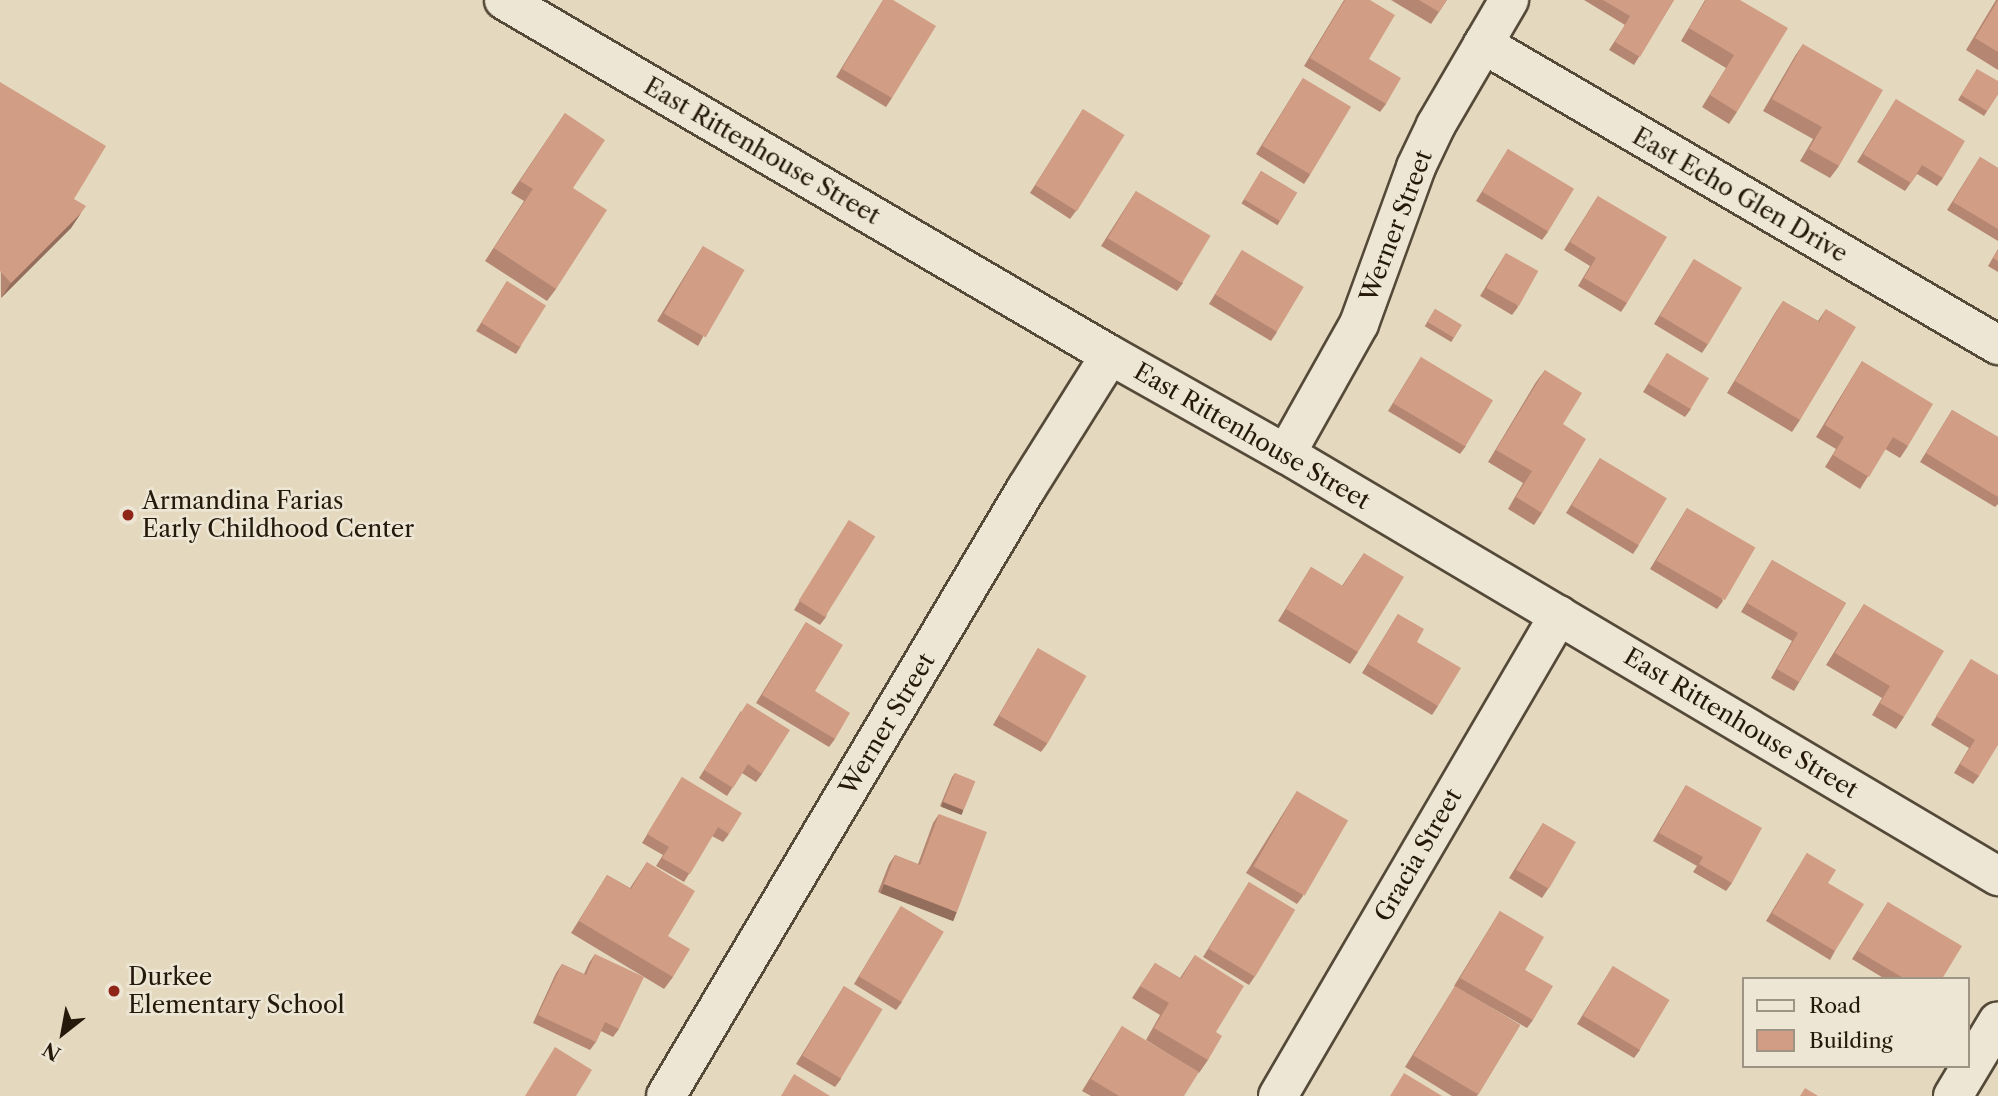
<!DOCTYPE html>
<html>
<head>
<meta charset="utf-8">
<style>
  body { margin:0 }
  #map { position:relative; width:1998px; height:1096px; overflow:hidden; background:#e4d9bf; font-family:"Libre Caslon Text",serif }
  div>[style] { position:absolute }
  .roads { filter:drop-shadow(2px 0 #554938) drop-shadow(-2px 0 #554938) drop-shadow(0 2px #554938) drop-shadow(0 -2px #554938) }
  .minor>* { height:38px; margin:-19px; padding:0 19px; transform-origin:19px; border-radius:19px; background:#ede6d5 }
  .wall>* { inset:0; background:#b58772; transform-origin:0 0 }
  .shaded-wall>* { inset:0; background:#936e5d; transform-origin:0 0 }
  .building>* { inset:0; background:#d29d85; transform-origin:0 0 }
  .dots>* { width:19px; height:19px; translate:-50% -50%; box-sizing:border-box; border:4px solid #ede6d5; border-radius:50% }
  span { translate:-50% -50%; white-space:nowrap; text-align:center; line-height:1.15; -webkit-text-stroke:5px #ede6d5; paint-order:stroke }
  .street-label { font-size:24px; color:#25190b }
  .poi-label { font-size:24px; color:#25190b }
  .left { translate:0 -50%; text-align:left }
  .legend { position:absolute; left:1742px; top:977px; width:228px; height:91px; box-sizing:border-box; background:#ede6d5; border:2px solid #9d9484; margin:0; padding:9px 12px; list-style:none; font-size:21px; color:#25190b }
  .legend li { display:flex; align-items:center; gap:14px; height:35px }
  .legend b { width:35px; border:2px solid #9d9484 }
  .north { position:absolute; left:28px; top:998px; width:70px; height:70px; -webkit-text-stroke:5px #ede6d5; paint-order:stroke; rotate:211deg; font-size:19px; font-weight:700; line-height:28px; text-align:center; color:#25190b }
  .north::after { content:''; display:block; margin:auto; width:24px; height:32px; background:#25190b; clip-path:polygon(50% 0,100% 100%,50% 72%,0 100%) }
</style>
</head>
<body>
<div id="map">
  <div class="roads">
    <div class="minor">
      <div style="left:504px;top:0;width:702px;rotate:30.36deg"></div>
      <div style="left:1110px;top:355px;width:202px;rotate:29.4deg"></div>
      <div style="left:1286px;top:454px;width:828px;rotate:30.66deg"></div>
      <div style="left:1483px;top:44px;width:597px;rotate:30.3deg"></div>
      <div style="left:1286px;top:454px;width:149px;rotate:-60.7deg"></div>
      <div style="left:1359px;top:324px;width:167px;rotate:-70deg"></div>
      <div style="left:1416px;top:167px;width:47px;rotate:-64.5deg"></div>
      <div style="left:1436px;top:125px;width:145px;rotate:-59.7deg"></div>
      <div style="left:666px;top:1096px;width:706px;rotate:-59.33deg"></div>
      <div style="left:1026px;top:489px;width:158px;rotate:-57.9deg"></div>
      <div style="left:1278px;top:1096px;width:557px;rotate:-59.71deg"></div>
      <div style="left:1953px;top:1096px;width:87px;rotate:-59deg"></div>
    </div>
  </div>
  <div class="wall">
    <div style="clip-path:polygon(883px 0,892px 98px,886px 107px,836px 77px)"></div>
    <div style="clip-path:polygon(1344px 0,1370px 0,1369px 59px,1386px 104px,1380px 112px,1304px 66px)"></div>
    <div style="clip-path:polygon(1391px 0,1447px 0,1431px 24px)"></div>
    <div style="clip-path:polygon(1584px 0,1674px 0,1634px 65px,1609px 50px,1625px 25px)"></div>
    <div style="clip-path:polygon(1705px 0,1740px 0,1737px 112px,1729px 124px,1702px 107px,1726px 68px,1681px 41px)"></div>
    <div style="clip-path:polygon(1996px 0,1998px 0,1998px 70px,1966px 50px)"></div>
    <div style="clip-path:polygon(1803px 44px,1839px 166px,1830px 178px,1800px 161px,1813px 139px,1763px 111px,1795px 56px)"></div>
    <div style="clip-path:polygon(1977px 69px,1998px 94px,1984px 116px,1958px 100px)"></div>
    <div style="clip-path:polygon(1303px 78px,1310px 175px,1304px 184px,1256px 154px)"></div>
    <div style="clip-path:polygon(0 82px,74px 199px,81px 213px,71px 228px,1px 298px)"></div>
    <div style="clip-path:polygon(1896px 99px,1943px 178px,1937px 186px,1917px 174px,1905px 191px,1857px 162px)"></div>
    <div style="clip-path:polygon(1083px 109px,1076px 211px,1070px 219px,1030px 193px)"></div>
    <div style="clip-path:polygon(565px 113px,573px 188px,556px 289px,547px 301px,485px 261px,524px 201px,511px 193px)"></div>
    <div style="clip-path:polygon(1508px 149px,1548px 232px,1542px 240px,1476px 201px)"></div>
    <div style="clip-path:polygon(1980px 157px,1998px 168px,1998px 241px,1947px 210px)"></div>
    <div style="left:1261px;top:171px;width:42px;height:38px;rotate:31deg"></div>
    <div style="clip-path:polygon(1136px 191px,1183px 283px,1177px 291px,1101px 246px)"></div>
    <div style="clip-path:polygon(1598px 196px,1627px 303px,1621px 312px,1578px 286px,1590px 266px,1564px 250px)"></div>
    <div style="clip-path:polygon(703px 246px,703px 337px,698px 346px,657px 321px)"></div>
    <div style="clip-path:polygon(1998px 249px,1998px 272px,1988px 266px)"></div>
    <div style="clip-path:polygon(1242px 250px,1277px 332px,1271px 341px,1209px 304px)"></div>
    <div style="clip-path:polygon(1506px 253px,1518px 307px,1512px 315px,1480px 296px)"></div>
    <div style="clip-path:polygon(1694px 259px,1708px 344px,1702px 353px,1654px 324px)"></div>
    <div style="clip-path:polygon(507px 281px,521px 346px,516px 354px,476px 331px)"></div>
    <div style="clip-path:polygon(1783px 301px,1818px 321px,1826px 309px,1800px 420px,1792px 432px,1727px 393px,1775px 313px)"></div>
    <div style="left:1435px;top:309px;width:31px;height:20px;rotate:31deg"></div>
    <div style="clip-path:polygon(1667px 353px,1691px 409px,1685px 417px,1643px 392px)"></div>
    <div style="clip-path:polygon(1421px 357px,1466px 446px,1460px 454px,1388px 411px)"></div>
    <div style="clip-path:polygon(1862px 361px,1908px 446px,1900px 458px,1885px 449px,1860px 489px,1825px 467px,1836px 449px,1816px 437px)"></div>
    <div style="clip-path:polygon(1545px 370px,1563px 424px,1542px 513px,1534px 525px,1508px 509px,1523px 483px,1488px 462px,1536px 382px)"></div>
    <div style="clip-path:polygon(1952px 410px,1998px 437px,1998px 504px,1995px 507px,1920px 462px)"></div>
    <div style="clip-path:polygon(1600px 458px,1639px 545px,1633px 554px,1566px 513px)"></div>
    <div style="clip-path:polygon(1687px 508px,1723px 601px,1717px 609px,1650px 569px)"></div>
    <div style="clip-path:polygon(849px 520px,826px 617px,820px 625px,794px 610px)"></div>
    <div style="clip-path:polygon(1364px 553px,1358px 652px,1350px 664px,1278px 621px,1311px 567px,1342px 586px)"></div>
    <div style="clip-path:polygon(1772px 560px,1846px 603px,1794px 691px,1771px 678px,1792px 641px,1741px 612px)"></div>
    <div style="clip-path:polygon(1864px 604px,1904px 717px,1896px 729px,1872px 715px,1882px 698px,1826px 665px)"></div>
    <div style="clip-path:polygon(1398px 614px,1417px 642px,1438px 706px,1432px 715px,1362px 673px)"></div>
    <div style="clip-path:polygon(806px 622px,815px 691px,835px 739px,829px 747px,756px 703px)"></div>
    <div style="clip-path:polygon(1038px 648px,1047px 744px,1041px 752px,993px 725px)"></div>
    <div style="clip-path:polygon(1971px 659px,1979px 776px,1973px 784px,1954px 773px,1969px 748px,1931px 725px)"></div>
    <div style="clip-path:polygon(741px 711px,762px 774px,756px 782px,742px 773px,727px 796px,699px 778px)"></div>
    <div style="clip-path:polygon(955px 773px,963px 810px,960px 814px,940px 806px,952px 777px)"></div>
    <div style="clip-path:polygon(682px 777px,729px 834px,723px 842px,712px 836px,684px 882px,656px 866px,663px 855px,642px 843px)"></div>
    <div style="clip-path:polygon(1686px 785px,1732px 883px,1726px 891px,1693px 872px,1697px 866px,1653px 841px)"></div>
    <div style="clip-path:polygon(1297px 791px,1303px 896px,1297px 904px,1246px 873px)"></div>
    <div style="clip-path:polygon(939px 814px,951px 920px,878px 892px,889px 864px,895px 855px,918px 864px,933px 823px)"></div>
    <div style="clip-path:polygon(1543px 823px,1548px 889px,1542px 898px,1509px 878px)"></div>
    <div style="clip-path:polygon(1807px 853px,1828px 883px,1835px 951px,1830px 960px,1766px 921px)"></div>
    <div style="clip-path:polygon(647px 862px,668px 936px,673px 977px,664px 989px,571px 933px,607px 875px,630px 888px)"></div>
    <div style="clip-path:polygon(1249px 882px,1255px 976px,1249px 985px,1203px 957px)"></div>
    <div style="clip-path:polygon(1888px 902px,1942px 979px,1885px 979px,1852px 959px)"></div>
    <div style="clip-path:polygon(901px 906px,902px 1002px,896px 1010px,854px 984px)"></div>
    <div style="clip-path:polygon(1500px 911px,1525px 970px,1533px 1020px,1527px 1028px,1454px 986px)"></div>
    <div style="clip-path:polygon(595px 954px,619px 1029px,613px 1037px,601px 1031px,596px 1042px,590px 1050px,533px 1023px,556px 973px,562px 964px,584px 974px,589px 963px)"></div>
    <div style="clip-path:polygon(1195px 955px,1216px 1032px,1208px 1060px,1199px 1073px,1146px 1040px,1160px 1015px,1132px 998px,1155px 963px,1180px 978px)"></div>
    <div style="clip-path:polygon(1613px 966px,1640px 1050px,1634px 1058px,1577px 1024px)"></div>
    <div style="clip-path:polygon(844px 986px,841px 1079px,835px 1087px,796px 1064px)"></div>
    <div style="clip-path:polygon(1455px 986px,1520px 1025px,1477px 1096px,1452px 1096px,1405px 1067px)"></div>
    <div style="clip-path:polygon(1122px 1026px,1184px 1096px,1091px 1096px,1082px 1091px)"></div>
  </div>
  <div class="shaded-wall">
    <div style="clip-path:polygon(81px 213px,71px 228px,1px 298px,11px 283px)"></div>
    <div style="left:943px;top:802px;width:22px;height:5px;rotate:22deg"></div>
    <div style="left:884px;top:884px;width:78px;height:10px;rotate:21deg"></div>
  </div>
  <div class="building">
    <div style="clip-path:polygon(883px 0,893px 0,936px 26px,892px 98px,842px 69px)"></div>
    <div style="clip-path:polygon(1345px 0,1370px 0,1395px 15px,1369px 59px,1401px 78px,1386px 104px,1310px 58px)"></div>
    <div style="clip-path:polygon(1419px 0,1447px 0,1439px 12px)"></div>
    <div style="clip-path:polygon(1603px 0,1674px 0,1640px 57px,1615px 42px,1630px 16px)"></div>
    <div style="clip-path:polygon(1706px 0,1740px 0,1788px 28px,1737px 112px,1710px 95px,1734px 55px,1689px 28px)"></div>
    <div style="clip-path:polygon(1998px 0,1998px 52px,1975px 38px)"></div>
    <div style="clip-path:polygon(1803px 44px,1883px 90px,1839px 166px,1809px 149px,1822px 127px,1772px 99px)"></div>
    <div style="clip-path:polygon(1977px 69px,1998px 81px,1998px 94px,1987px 111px,1961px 95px)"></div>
    <div style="left:1303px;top:78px;width:56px;height:79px;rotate:31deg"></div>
    <div style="clip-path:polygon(0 82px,106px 146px,74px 199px,86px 206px,81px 213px,11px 283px,0 271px)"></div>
    <div style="clip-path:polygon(1896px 99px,1965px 141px,1943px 178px,1922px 165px,1911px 183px,1863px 154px)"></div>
    <div style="left:1083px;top:109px;width:49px;height:90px;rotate:32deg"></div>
    <div style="clip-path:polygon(565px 113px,605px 140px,573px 188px,607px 210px,556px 289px,494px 248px,533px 189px,520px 181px)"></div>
    <div style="left:1508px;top:149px;width:77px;height:50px;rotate:31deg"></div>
    <div style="clip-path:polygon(1980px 157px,1998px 168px,1998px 229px,1953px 202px)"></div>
    <div style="left:1261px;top:171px;width:42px;height:33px;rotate:31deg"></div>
    <div style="left:1136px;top:191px;width:87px;height:55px;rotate:31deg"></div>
    <div style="clip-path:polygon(1598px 196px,1667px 237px,1627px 303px,1584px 278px,1596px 258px,1570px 242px)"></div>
    <div style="left:703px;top:246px;width:48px;height:78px;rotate:30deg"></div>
    <div style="left:1242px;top:250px;width:72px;height:52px;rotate:31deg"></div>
    <div style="clip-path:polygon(1998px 250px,1998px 261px,1993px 258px)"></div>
    <div style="left:1506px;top:253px;width:37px;height:40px;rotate:29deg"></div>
    <div style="left:1694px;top:259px;width:56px;height:66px;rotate:31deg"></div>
    <div style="left:507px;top:281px;width:46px;height:49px;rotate:32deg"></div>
    <div style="clip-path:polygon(1783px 301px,1819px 322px,1826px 309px,1856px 327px,1800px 420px,1735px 381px)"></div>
    <div style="left:1435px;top:309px;width:31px;height:15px;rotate:31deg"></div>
    <div style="left:1667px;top:353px;width:49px;height:36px;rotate:31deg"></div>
    <div style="left:1421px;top:357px;width:84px;height:54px;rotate:31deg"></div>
    <div style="clip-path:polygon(1862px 361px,1933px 404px,1908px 446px,1893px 437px,1869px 477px,1833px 455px,1844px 437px,1825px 425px)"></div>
    <div style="clip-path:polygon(1545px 370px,1582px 393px,1563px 424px,1586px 439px,1542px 513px,1516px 497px,1532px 471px,1496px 450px)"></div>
    <div style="clip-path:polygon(1952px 410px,1998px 437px,1998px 497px,1926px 453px)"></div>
    <div style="left:1600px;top:458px;width:78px;height:55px;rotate:31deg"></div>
    <div style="left:1687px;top:508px;width:79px;height:61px;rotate:30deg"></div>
    <div style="left:849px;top:520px;width:31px;height:95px;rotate:32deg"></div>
    <div style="clip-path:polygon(1364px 553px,1404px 577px,1358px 652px,1286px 609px,1311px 567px,1343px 586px)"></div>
    <div style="clip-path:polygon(1772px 560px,1846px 603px,1799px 682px,1777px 669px,1798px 633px,1747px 603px)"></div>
    <div style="clip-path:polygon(1864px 604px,1944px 651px,1904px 717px,1880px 703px,1890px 686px,1835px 653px)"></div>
    <div style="clip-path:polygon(1398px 614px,1424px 629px,1417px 642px,1461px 668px,1438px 706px,1368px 664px)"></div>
    <div style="clip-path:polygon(806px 622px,843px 645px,815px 691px,850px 713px,835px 739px,762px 695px)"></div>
    <div style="left:1038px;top:648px;width:56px;height:78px;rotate:30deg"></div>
    <div style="clip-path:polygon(1971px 659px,1998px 675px,1998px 745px,1979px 776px,1960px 764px,1975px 740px,1936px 716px)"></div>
    <div style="clip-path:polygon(747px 703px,790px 730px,762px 774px,748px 764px,733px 788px,704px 770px)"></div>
    <div style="left:955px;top:773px;width:22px;height:31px;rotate:22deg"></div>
    <div style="clip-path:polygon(682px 777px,742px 813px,729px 834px,718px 827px,690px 874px,662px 858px,669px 847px,647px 834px)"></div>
    <div style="clip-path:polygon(1686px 785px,1762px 828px,1732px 883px,1699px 864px,1703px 857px,1659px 833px)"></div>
    <div style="left:1297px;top:791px;width:59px;height:87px;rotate:30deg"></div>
    <div style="clip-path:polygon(939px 814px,987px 832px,957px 912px,884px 884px,895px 855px,920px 865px)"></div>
    <div style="left:1543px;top:823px;width:38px;height:54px;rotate:30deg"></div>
    <div style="clip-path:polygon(1807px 853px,1836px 870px,1828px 883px,1864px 904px,1835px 951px,1772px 913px)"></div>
    <div style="clip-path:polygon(647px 862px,695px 891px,668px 936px,690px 949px,673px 977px,579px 921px,607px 875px,631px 889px)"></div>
    <div style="left:1249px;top:882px;width:54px;height:78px;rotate:31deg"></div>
    <div style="clip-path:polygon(1888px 902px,1962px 946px,1942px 979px,1905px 979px,1858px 951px)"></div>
    <div style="left:901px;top:906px;width:50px;height:82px;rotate:31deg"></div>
    <div style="clip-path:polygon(1500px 911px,1544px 937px,1525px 970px,1553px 986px,1533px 1020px,1460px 978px)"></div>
    <div style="clip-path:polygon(595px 954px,644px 977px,619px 1029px,605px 1022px,596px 1042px,538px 1015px,562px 964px,586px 975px)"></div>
    <div style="clip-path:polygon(1195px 955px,1244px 986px,1216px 1032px,1222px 1036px,1208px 1060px,1154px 1028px,1169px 1003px,1140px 986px,1155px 963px,1181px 979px)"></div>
    <div style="left:1613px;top:966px;width:66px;height:58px;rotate:31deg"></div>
    <div style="left:844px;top:986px;width:45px;height:81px;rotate:31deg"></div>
    <div style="left:1455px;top:986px;width:76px;height:81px;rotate:31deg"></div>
    <div style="clip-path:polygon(1122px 1026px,1199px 1072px,1184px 1096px,1119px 1096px,1091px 1079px)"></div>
    <div style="clip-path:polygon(555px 1047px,592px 1070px,576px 1096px,525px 1096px)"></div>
    <div style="clip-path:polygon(1404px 1073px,1442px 1096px,1390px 1096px)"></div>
    <div style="clip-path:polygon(794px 1074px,830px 1096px,781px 1096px)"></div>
    <div style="clip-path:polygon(1805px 1088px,1818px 1096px,1800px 1096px)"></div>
  </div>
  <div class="dots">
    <div style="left:128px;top:515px;background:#8f2418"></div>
    <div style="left:114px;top:991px;background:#8f2418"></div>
  </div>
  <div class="street-label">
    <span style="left:762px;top:151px;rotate:30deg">East Rittenhouse Street</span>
    <span style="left:1740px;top:195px;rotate:30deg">East Echo Glen Drive</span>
    <span style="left:1396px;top:226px;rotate:-69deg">Werner Street</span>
    <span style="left:1252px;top:436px;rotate:30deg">East Rittenhouse Street</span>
    <span style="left:1741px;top:723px;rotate:31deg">East Rittenhouse Street</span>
    <span style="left:887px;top:724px;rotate:-59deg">Werner Street</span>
    <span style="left:1418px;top:855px;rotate:-60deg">Gracia Street</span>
  </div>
  <div class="poi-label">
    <span class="left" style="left:142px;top:515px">Armandina Farias<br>Early Childhood Center</span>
    <span class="left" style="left:128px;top:991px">Durkee<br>Elementary School</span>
  </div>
  <ul class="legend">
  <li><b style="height:9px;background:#ede6d5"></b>Road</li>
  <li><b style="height:19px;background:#d29d85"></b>Building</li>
  </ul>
  <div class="north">N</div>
</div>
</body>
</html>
